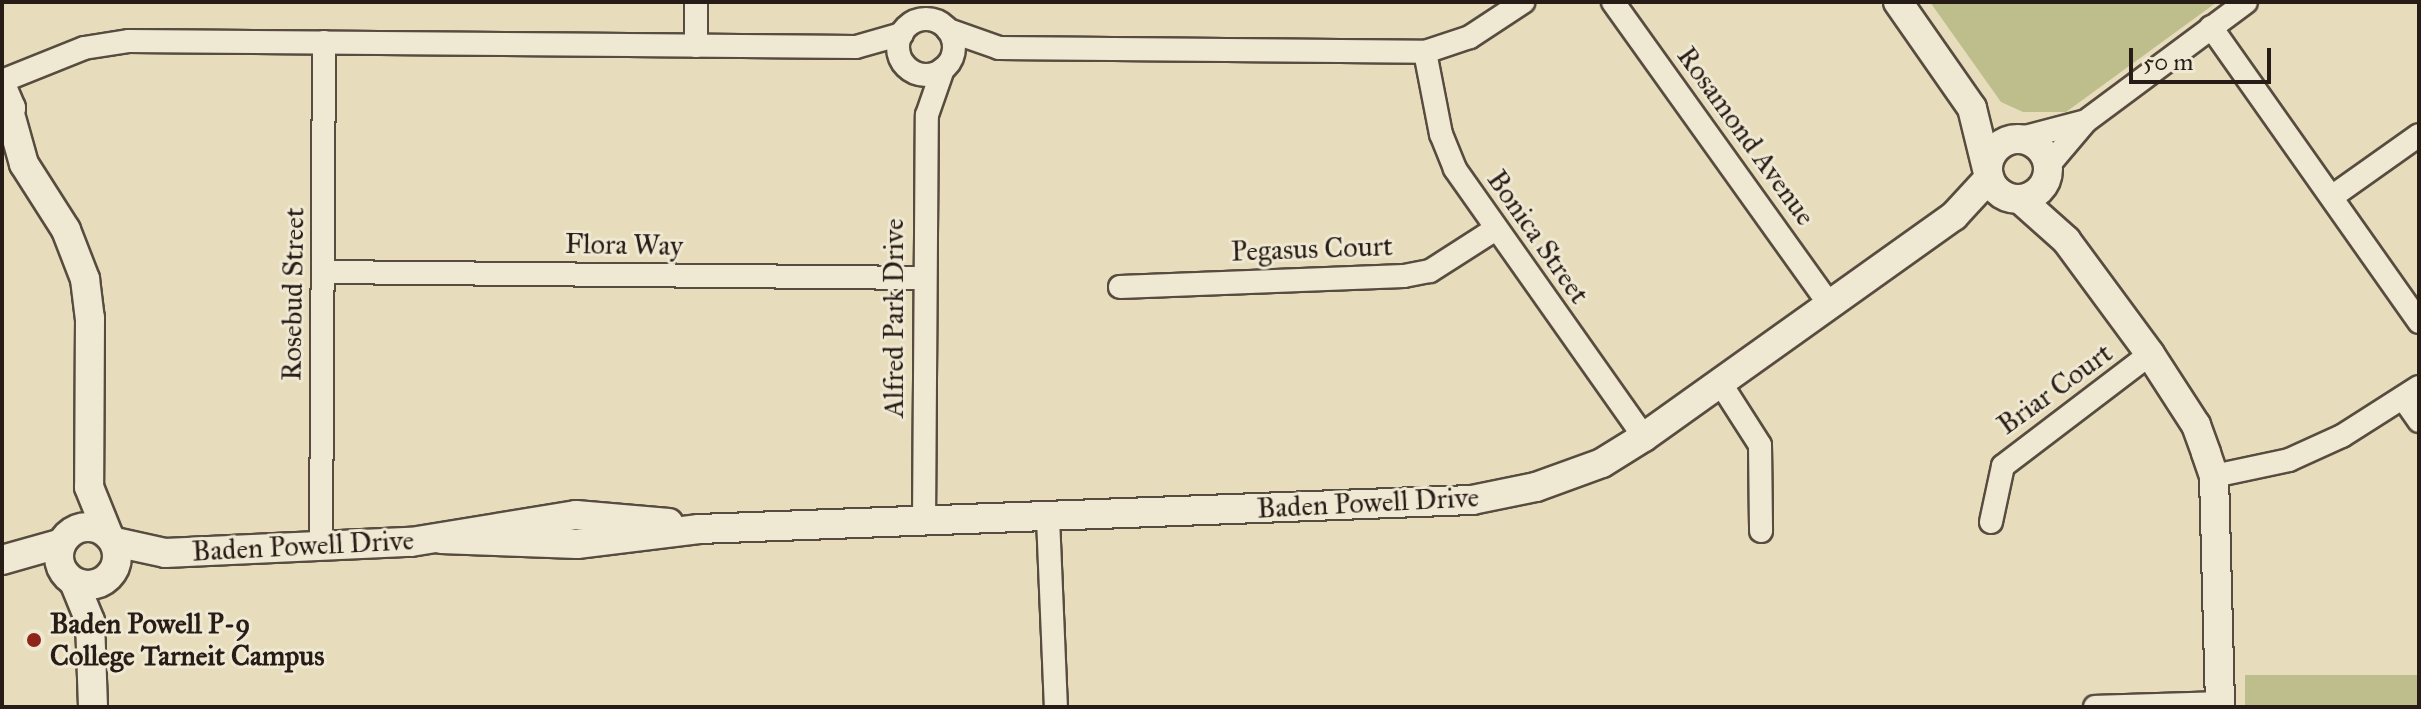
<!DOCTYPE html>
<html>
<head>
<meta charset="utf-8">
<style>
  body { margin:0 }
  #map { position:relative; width:2421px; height:709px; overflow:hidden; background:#e7dcbb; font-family:"IM FELL Great Primer",serif }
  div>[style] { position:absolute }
  .green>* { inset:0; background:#bdbe8b; transform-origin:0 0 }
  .roads { filter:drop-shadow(2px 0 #574c3f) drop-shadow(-2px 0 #574c3f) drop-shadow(0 2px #574c3f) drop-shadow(0 -2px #574c3f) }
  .minor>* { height:22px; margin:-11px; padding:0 11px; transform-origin:11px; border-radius:11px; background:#efe8d3 }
  .minor>.ring { margin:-11px; padding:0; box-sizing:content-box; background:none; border:22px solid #efe8d3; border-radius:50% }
  .tertiary>* { height:28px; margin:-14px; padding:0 14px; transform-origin:14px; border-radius:14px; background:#efe8d3 }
  .tertiary>.ring { margin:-14px; padding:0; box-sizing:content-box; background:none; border:28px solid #efe8d3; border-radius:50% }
  .dots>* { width:22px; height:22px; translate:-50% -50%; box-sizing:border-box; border:4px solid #efe8d3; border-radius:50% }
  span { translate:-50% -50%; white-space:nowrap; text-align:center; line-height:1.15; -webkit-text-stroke:6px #efe8d3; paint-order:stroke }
  .street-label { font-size:28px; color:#271c16 }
  .poi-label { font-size:28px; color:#271c16; font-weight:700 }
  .left { translate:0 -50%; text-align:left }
  .frame { position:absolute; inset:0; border:4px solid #271c16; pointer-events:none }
  .scale { position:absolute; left:2129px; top:48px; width:142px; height:36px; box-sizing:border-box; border:4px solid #271c16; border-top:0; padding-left:10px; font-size:24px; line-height:28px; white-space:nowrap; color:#271c16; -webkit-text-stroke:6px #efe8d3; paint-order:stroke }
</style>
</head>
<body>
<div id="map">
  <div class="green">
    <div style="clip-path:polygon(1930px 2px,2217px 2px,2066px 112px,2023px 112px,2001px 102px)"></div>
    <div style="left:2419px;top:675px;width:32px;height:174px;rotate:90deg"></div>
  </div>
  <div class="roads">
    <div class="minor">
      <div style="left:1613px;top:2px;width:373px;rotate:54.4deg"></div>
      <div class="ring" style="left:898px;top:19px;width:34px;height:34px"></div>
      <div style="left:2211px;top:27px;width:361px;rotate:54.8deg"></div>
      <div style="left:948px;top:30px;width:54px;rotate:19.4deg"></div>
      <div style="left:999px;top:48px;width:426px;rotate:0.5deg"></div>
      <div style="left:1425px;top:52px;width:47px;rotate:-18.4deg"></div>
      <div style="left:1470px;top:37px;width:64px;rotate:-33.4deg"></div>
      <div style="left:696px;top:46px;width:44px;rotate:-90deg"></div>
      <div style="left:1425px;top:52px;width:84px;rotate:79deg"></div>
      <div style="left:1441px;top:134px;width:38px;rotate:68deg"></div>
      <div style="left:1455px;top:169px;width:328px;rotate:54.8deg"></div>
      <div style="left:2px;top:81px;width:88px;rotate:-21.9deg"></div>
      <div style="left:84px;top:48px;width:46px;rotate:-8.8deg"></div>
      <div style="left:129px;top:41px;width:727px;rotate:0.47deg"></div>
      <div style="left:856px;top:47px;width:48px;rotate:-15.8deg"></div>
      <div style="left:2018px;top:139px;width:67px;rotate:-14.7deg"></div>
      <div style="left:2048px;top:166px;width:59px;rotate:-49.8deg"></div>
      <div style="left:2086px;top:121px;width:199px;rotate:-36.6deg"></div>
      <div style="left:2333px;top:196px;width:105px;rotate:-35.3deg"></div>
      <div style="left:323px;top:272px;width:601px;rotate:0.57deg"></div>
      <div style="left:1120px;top:287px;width:284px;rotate:-2.2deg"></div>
      <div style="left:1404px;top:276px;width:26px;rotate:-11deg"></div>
      <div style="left:1430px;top:271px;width:76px;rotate:-32.6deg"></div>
      <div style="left:1721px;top:384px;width:72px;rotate:57.4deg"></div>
      <div style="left:1760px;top:445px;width:86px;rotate:89.3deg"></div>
      <div style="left:2403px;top:398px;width:28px;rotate:55deg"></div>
      <div style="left:2214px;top:476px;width:77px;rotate:-12deg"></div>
      <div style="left:2289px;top:460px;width:58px;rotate:-24.4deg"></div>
      <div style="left:2342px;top:436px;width:91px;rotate:-32.5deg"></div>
      <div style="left:1048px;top:518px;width:189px;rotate:87.6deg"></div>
      <div style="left:924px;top:522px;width:407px;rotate:-89.6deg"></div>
      <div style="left:927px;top:115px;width:49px;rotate:-70.8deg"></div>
      <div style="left:1991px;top:522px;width:57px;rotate:-77.9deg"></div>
      <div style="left:2003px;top:466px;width:185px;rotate:-37.3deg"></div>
      <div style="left:321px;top:547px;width:505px;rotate:-89.66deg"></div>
      <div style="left:2095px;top:707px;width:125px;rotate:-1.8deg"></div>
    </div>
    <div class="tertiary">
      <div style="left:1898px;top:2px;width:129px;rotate:55.1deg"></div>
      <div style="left:1972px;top:108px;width:63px;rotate:76.2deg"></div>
      <div style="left:2px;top:87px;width:23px;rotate:67deg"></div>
      <div style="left:11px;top:108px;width:21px;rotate:115deg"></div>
      <div style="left:10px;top:114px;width:52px;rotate:74.4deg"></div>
      <div style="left:24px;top:164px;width:78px;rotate:57.5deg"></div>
      <div style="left:66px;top:230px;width:53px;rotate:68.8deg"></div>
      <div style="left:85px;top:279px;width:39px;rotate:83deg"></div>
      <div style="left:90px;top:318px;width:169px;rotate:90.3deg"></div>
      <div style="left:89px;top:487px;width:51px;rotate:68deg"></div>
      <div class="ring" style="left:1988px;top:139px;width:32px;height:32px"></div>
      <div style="left:2020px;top:199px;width:62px;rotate:41.7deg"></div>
      <div style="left:2066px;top:240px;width:142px;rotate:53.6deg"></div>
      <div style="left:2150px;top:354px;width:85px;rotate:57.1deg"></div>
      <div style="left:2196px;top:425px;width:30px;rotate:70deg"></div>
      <div style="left:2206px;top:453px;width:24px;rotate:71deg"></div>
      <div style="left:2214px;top:476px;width:231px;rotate:88.5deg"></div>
      <div class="ring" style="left:59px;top:527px;width:30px;height:30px"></div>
      <div style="left:441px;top:539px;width:136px;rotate:2.1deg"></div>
      <div style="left:577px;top:544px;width:123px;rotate:-7deg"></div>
      <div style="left:699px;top:529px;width:774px;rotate:-2.15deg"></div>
      <div style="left:1472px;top:500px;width:65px;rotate:-11.5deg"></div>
      <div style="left:1536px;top:487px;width:70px;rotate:-20deg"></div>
      <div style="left:1602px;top:463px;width:49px;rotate:-31.8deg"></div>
      <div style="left:1644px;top:437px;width:381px;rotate:-35.5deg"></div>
      <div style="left:1954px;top:216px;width:52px;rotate:-47.4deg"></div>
      <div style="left:115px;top:542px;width:51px;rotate:12.4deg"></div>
      <div style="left:165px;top:553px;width:246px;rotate:-2.6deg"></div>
      <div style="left:411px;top:542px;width:167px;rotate:-9.3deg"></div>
      <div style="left:576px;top:515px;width:93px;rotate:4.9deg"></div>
      <div style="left:2px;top:560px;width:62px;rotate:-15.8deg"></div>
      <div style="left:74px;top:582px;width:42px;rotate:67.7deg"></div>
      <div style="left:90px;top:621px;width:86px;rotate:88deg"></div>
    </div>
  </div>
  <div class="dots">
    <div style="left:34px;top:640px;background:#8f2418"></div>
  </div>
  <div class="street-label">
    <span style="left:1746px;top:136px;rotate:54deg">Rosamond Avenue</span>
    <span style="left:1538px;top:237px;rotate:55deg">Bonica Street</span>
    <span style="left:624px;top:245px;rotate:1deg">Flora Way</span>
    <span style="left:1312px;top:249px;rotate:-2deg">Pegasus Court</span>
    <span style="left:293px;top:294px;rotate:-89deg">Rosebud Street</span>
    <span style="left:894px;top:318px;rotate:-90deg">Alfred Park Drive</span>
    <span style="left:2055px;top:389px;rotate:-36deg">Briar Court</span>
    <span style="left:1368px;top:503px;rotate:-3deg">Baden Powell Drive</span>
    <span style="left:303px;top:546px;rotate:-3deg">Baden Powell Drive</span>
  </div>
  <div class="poi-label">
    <span class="left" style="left:50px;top:640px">Baden Powell P-9<br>College Tarneit Campus</span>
  </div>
  <div class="frame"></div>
  <div class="scale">50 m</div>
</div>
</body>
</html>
